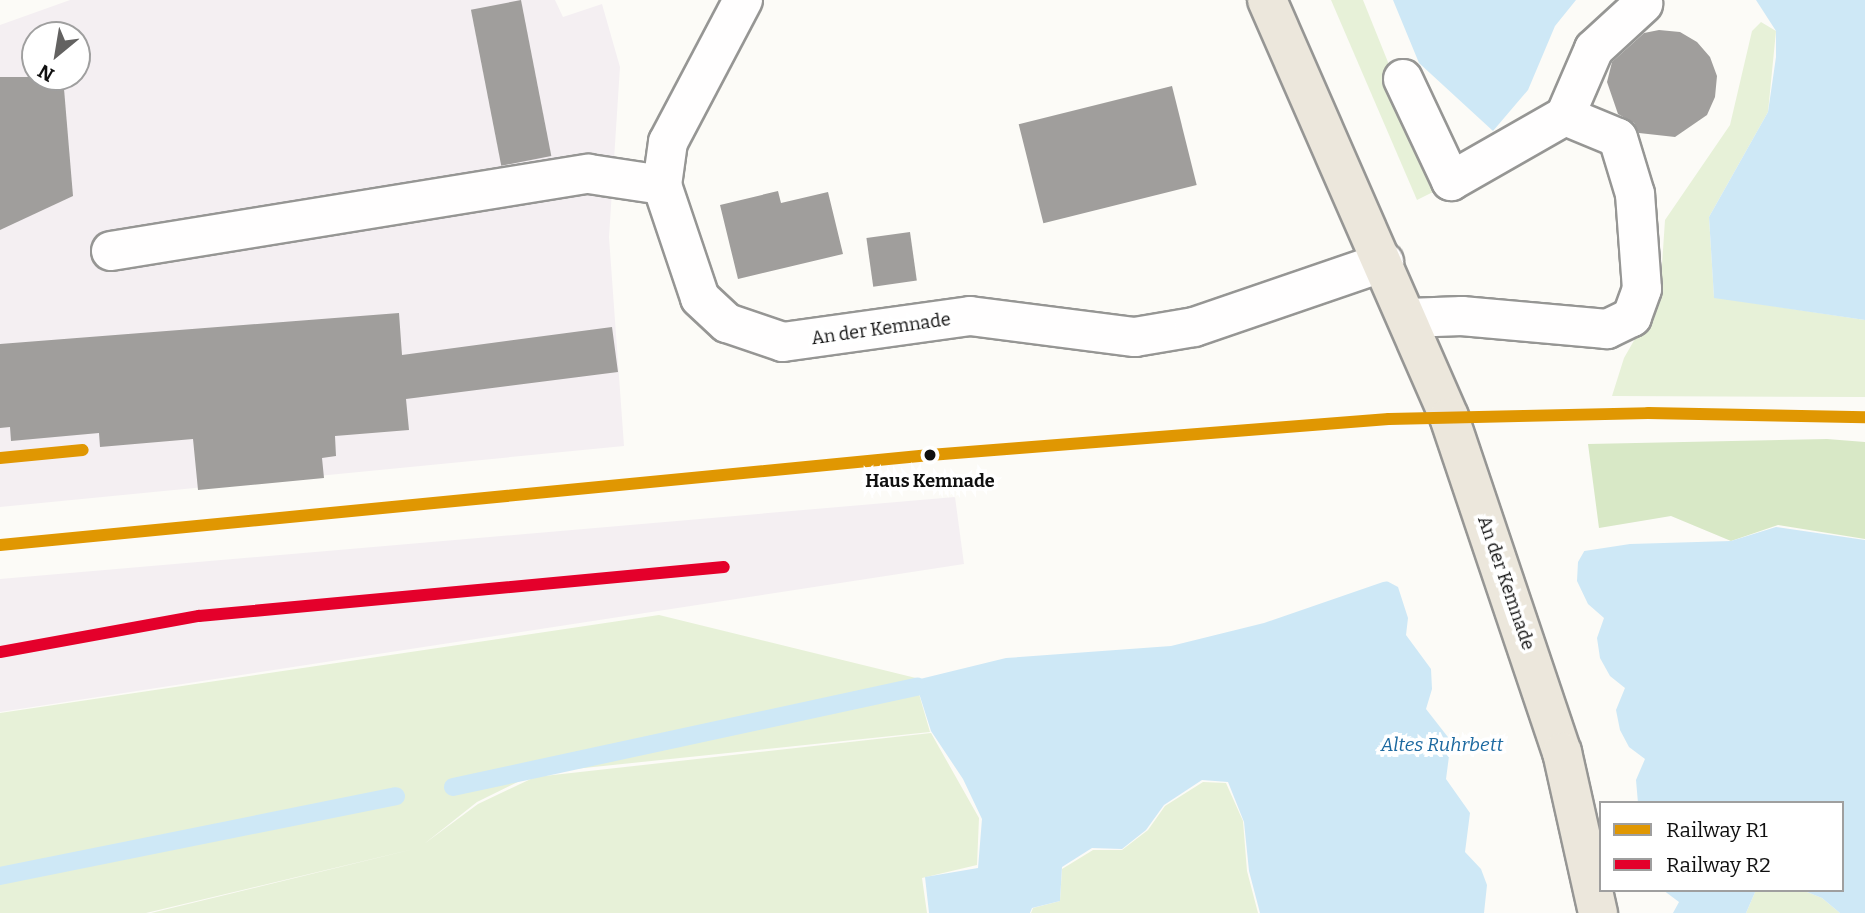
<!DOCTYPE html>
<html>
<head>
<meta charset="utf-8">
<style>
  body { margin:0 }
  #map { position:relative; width:1865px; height:913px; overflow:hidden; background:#fcfbf7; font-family:Bitter,serif }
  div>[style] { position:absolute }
  .industrial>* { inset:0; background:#f4eff2 }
  .green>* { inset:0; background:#e7f1d8 }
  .forest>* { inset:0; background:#d8e8c6 }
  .water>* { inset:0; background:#cee8f6 }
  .pier>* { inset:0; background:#fcfbf7 }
  .stream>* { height:18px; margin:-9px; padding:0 9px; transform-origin:9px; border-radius:9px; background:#cee8f6 }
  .building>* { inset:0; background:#a09e9c; transform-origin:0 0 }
  .roads { filter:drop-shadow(2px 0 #969694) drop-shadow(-2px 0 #969694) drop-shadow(0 2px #969694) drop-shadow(0 -2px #969694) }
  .minor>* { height:38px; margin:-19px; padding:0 19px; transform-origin:19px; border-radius:19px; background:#fffefe }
  .major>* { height:38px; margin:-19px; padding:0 19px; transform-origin:19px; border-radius:19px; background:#ece7dc }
  .rail>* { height:5px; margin:-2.5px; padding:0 2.5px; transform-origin:2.5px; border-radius:2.5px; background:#d8c6c7 }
  .rail-1>* { height:12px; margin:-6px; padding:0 6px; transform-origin:6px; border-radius:6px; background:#e09702 }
  .rail-2>* { height:12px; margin:-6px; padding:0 6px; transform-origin:6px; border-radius:6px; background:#e4002b }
  .dots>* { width:19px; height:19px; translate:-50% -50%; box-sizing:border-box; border:4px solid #fff; border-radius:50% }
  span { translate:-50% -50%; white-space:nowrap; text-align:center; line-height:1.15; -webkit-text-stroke:7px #fff; paint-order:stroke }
  .street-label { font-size:18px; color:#101010 }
  .stop-label { font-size:18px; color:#101010; font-weight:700 }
  .water-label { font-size:19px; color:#1c69a0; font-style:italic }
  .legend { position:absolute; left:1599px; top:801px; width:245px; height:91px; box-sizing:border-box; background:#fff; border:2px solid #9f9f9f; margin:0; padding:9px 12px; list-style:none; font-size:21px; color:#101010 }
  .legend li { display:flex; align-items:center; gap:14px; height:35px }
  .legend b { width:35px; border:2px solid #9f9f9f }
  .north { position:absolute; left:21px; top:21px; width:70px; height:70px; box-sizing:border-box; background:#fff; border:2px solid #9f9f9f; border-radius:50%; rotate:210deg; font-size:19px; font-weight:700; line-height:28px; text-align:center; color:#101010 }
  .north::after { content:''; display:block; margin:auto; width:24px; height:32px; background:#636261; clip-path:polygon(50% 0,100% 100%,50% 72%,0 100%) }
</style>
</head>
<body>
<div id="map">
  <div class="industrial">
    <div style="clip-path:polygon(evenodd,70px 0,555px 0,563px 17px,602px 4px,620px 67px,609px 237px,624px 446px,0 507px,0 25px,70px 0,35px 35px,77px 35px,77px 77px,35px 77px,35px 35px)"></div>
    <div style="clip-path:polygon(955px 497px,964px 564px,0 712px,0 579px)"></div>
  </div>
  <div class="green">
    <div style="clip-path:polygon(1331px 0,1363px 0,1439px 189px,1417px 200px)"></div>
    <div style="clip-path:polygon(1761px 22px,1776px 31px,1768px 112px,1709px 217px,1714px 297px,1865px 320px,1865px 397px,1612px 396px,1624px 358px,1660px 295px,1665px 220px,1730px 125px,1752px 31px)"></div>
    <div style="clip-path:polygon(659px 615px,920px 679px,917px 687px,930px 732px,536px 773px,477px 802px,424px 844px,478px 804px,535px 777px,931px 733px,979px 818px,977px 865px,922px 878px,927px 913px,151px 913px,418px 848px,146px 913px,0 913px,0 713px)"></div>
    <div style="clip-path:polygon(1203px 782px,1226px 783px,1243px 821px,1247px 871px,1258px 913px,1031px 913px,1033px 908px,1060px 901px,1062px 869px,1093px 850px,1122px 850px,1148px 830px,1165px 806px)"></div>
    <div style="clip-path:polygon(1756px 890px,1802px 890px,1822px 898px,1840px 913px,1746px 913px)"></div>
  </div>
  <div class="forest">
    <div style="clip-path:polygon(1827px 439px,1865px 442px,1865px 539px,1778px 525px,1731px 541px,1671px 516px,1599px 528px,1588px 444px)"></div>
  </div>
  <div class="water">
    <div style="clip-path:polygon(1393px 0,1576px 0,1555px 26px,1528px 90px,1493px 131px,1419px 63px)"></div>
    <div style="clip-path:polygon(1756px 0,1865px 0,1865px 320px,1714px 298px,1709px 217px,1768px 112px,1776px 57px,1776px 31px)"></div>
    <div style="clip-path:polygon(1776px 527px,1865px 540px,1865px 913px,1840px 913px,1822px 898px,1802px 890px,1842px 890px,1842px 803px,1601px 803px,1601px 890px,1756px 890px,1746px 913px,1260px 913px,1249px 871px,1244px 822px,1228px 782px,1202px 780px,1164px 805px,1146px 830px,1122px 849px,1092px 848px,1062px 867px,1060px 901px,1032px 908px,1030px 913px,929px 913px,925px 877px,978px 868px,982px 819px,963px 779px,931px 731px,917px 687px,920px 679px,1006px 658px,1171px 646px,1264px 623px,1383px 582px,1630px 544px,1731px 541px)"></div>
  </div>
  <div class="pier">
    <div style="clip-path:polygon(1586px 548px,1578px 562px,1577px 581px,1588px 604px,1604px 618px,1597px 638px,1600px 658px,1610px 676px,1625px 688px,1616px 710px,1620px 730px,1629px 747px,1645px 759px,1636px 780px,1638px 803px,1601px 803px,1601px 890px,1663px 890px,1679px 902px,1673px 913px,1484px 913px,1487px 885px,1481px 869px,1465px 852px,1470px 813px,1446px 779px,1451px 741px,1426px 709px,1432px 689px,1431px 669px,1406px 635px,1408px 618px,1398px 587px,1383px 579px)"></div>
  </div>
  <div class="stream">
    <div style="left:453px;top:787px;width:475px;rotate:-12.2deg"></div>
    <div style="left:0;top:876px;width:404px;rotate:-11.4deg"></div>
  </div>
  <div class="building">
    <div style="left:521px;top:0;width:159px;height:51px;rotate:79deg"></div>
    <div style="clip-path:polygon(1659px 30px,1680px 32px,1697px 42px,1710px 57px,1717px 76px,1715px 97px,1707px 115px,1675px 137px,1639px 133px,1634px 123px,1618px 114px,1607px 82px,1612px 62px,1644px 33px)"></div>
    <div style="clip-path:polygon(0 77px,63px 77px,73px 196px,0 230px)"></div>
    <div style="left:1172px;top:86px;width:102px;height:158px;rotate:76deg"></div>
    <div style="clip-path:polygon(778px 191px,781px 203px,828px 192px,843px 254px,738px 279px,720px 205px)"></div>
    <div style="left:910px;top:232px;width:49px;height:44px;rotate:82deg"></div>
    <div style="clip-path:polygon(399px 313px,402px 355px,612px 327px,618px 372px,406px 399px,409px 430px,335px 436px,336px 456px,322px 458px,324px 478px,198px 490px,193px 439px,100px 447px,99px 433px,11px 441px,10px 427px,0 428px,0 344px)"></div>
  </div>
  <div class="roads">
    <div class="minor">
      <div style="left:743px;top:0;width:161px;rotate:117.8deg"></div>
      <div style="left:668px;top:142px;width:43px;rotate:97.9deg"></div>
      <div style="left:662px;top:185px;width:119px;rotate:71.4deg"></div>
      <div style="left:700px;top:298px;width:37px;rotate:43deg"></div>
      <div style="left:727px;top:323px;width:59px;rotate:18.7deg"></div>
      <div style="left:783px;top:342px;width:189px;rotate:-7.9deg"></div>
      <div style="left:970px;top:316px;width:166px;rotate:7.3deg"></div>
      <div style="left:1135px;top:337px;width:60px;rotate:-9.6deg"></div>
      <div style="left:1194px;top:327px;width:201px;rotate:-18.9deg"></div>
      <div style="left:1403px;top:79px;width:113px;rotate:64.8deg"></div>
      <div style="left:1451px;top:181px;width:131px;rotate:-29.7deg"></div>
      <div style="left:1565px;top:116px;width:57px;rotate:22.5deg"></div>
      <div style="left:1618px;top:138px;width:59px;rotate:73.1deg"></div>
      <div style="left:1635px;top:194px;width:95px;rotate:85.8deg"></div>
      <div style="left:1642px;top:289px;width:30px;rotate:110deg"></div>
      <div style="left:1632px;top:317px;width:28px;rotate:154deg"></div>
      <div style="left:1607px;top:329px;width:146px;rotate:-174.9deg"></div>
      <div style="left:1462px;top:316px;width:54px;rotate:177.9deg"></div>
      <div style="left:1565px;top:116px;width:73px;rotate:-66.6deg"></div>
      <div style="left:1594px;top:49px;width:67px;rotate:-42.6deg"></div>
      <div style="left:111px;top:251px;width:484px;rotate:-9.2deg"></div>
      <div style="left:589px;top:174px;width:74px;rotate:8.6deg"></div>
    </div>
    <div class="major">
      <div style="left:1267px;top:0;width:455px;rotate:66.4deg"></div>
      <div style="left:1449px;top:417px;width:354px;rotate:71.4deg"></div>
      <div style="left:1562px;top:752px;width:165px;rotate:77.4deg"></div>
    </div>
  </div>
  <div class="rail">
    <div style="left:0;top:458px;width:83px;rotate:-5.5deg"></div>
    <div style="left:0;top:652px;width:202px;rotate:-10.3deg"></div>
    <div style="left:199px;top:616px;width:527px;rotate:-5.33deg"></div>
  </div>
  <div class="rail-1">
    <div style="left:0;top:458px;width:83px;rotate:-5.5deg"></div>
    <div style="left:0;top:545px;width:934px;rotate:-5.53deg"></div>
    <div style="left:930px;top:455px;width:460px;rotate:-4.5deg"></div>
    <div style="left:1389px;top:419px;width:259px;rotate:-1.3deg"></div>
    <div style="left:1648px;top:413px;width:217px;rotate:1.1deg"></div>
  </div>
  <div class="rail-2">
    <div style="left:0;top:652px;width:202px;rotate:-10.3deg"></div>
    <div style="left:199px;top:616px;width:527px;rotate:-5.33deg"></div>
  </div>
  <div class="dots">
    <div style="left:930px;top:455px;background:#101010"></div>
  </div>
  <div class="street-label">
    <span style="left:881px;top:329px;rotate:-8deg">An der Kemnade</span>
    <span style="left:1506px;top:583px;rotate:71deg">An der Kemnade</span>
  </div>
  <div class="stop-label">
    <span style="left:930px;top:481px">Haus Kemnade</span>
  </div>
  <div class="water-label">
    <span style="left:1442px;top:745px">Altes Ruhrbett</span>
  </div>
  <ul class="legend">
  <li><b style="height:9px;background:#e09702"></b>Railway R1</li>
  <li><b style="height:9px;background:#e4002b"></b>Railway R2</li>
  </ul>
  <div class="north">N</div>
</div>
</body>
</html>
